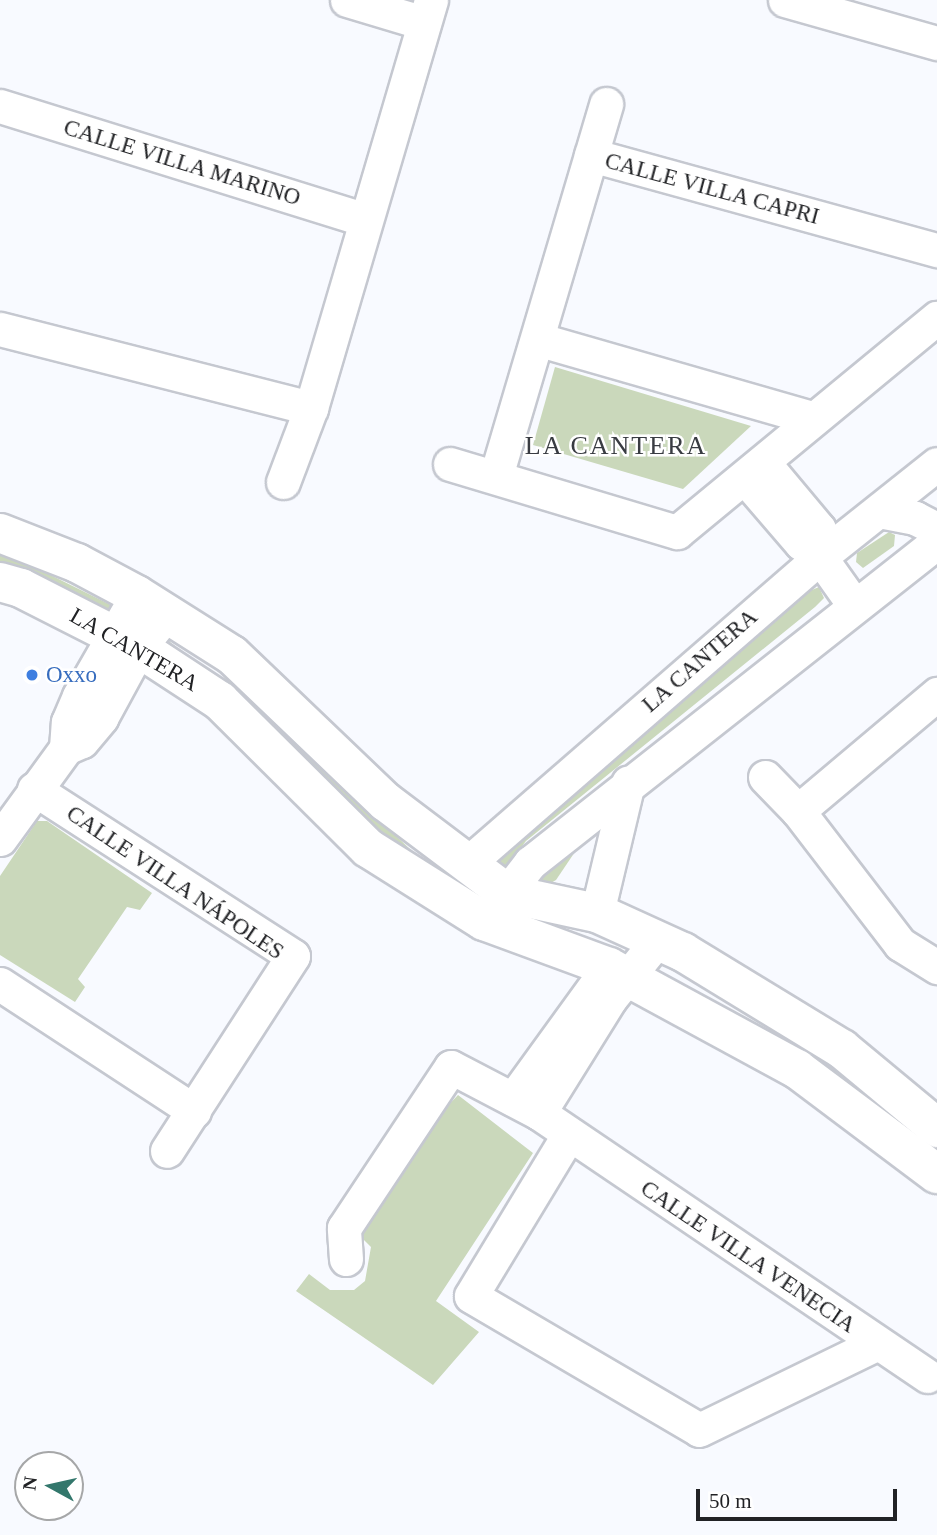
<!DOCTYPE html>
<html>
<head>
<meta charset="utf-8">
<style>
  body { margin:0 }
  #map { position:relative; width:937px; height:1535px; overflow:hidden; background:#f8faff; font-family:"Times New Roman",serif }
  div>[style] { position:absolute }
  .green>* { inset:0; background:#cad8bb }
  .roads { filter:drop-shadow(2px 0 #c5c8d0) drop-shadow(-2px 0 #c5c8d0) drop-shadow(0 2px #c5c8d0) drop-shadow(0 -2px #c5c8d0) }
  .minor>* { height:33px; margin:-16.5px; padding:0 16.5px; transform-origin:16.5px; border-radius:16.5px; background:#fff }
  .major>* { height:38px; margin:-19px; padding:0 19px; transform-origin:19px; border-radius:19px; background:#fff }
  .dots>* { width:19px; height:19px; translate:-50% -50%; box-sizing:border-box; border:4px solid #fff; border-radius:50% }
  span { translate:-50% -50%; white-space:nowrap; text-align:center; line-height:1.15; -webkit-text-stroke:5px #fff; paint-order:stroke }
  .street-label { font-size:23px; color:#212225 }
  .shop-label { font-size:23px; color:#366cbe }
  .left { translate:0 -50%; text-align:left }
  .quarter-label { font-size:26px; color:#393c42; letter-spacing:2px }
  .north { position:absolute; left:14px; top:1451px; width:70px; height:70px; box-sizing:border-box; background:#fff; border:2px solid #a6a7a8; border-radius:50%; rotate:278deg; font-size:19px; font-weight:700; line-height:28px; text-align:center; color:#212225 }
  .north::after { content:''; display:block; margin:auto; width:24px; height:32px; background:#33776c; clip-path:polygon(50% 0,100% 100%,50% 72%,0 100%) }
  .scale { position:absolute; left:696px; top:1489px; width:201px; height:32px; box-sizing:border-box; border:4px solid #212225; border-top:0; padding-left:9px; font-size:21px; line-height:24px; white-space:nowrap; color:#212225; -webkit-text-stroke:5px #fff; paint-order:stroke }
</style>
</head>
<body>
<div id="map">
  <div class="green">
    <div style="clip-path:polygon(555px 367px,751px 426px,683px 489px,533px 445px)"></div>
    <div style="clip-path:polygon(889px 532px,895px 535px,894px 546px,863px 568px,856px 562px,857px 553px)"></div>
    <div style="clip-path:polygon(0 550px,119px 609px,122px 620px,0 564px)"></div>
    <div style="clip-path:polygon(819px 587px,824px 598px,815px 607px,526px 841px,508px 864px,500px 868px,494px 863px,530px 824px,807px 592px)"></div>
    <div style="clip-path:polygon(170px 642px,302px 747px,412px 851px,488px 899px,430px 877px,166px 643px)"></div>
    <div style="clip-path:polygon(37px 821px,47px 821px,152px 893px,140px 910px,127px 907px,78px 979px,85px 987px,75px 1002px,0 955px,0 876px)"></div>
    <div style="clip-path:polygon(585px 837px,556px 880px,544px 887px,534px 883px,553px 855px)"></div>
    <div style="clip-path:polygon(458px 1095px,533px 1153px,436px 1301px,479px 1332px,433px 1385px,296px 1291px,309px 1274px,330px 1290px,354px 1290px,365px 1281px,371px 1247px,360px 1236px,441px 1113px)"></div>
  </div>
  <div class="roads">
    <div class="minor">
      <div style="left:347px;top:0;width:80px;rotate:16.6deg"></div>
      <div style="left:785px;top:0;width:158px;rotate:15.8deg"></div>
      <div style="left:0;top:106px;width:382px;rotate:17.3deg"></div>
      <div style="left:591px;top:155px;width:359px;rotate:15.4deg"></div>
      <div style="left:0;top:329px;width:321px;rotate:14.3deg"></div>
      <div style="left:540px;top:340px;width:283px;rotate:16deg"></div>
      <div style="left:763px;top:462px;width:87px;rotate:50.1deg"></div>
      <div style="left:819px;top:529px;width:22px;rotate:87deg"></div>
      <div style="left:450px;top:464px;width:237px;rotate:16.7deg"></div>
      <div style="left:677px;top:532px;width:337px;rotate:-39.5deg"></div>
      <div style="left:496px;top:476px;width:388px;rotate:-73.5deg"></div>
      <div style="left:745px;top:478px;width:86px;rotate:49.3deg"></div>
      <div style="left:801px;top:543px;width:24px;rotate:36deg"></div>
      <div style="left:820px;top:557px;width:59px;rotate:54.7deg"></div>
      <div style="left:283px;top:482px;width:79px;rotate:-69.3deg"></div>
      <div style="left:311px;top:408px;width:425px;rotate:-73.6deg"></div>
      <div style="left:879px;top:511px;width:37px;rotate:11deg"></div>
      <div style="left:915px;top:518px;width:25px;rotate:27deg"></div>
      <div style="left:66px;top:748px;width:26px;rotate:-86deg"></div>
      <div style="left:68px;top:722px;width:28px;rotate:-67deg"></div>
      <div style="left:79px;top:696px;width:116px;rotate:-60.1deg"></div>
      <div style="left:765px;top:777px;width:47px;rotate:45.9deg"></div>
      <div style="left:798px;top:811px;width:168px;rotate:52.5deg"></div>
      <div style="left:900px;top:944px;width:44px;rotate:31.9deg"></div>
      <div style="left:34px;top:789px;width:308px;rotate:32.8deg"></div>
      <div style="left:293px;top:956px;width:232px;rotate:122.9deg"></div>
      <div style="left:798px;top:811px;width:182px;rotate:-40.1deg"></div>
      <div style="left:0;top:839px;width:112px;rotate:-54deg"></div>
      <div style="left:66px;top:748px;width:17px;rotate:-24deg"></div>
      <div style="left:82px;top:741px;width:30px;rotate:-50deg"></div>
      <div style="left:101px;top:718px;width:80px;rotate:-61.5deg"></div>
      <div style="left:139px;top:648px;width:46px;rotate:-51.1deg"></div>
      <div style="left:467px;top:864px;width:468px;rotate:-41deg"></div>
      <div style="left:820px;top:557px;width:149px;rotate:-38.5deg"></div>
      <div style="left:493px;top:911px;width:61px;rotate:-52.4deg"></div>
      <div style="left:530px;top:863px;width:518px;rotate:-38.26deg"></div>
      <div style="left:597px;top:913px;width:134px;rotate:-76.6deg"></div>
      <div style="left:0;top:984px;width:232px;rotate:33.2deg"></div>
      <div style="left:513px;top:1099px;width:152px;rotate:-54.1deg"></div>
      <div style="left:539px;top:1113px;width:134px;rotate:-58.1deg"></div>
      <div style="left:610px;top:999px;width:72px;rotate:-51.2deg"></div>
      <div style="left:569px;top:1134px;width:189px;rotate:121.2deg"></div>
      <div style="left:471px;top:1296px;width:264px;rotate:30.4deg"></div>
      <div style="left:699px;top:1430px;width:197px;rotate:-25.9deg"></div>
      <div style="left:346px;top:1259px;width:31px;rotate:-94deg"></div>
      <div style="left:344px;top:1228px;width:193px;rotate:-56.4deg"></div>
      <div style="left:451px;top:1067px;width:99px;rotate:27.6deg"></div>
      <div style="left:539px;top:1113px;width:469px;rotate:34.1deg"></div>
    </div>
    <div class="major">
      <div style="left:0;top:533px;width:83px;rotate:21.3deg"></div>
      <div style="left:77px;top:563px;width:68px;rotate:28.1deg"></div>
      <div style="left:137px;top:595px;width:112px;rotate:32.3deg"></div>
      <div style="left:232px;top:655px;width:213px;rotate:43.7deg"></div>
      <div style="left:386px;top:802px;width:153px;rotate:37deg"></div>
      <div style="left:508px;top:894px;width:91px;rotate:12.1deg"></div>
      <div style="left:597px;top:913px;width:94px;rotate:24.4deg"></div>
      <div style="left:683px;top:952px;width:186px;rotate:31.4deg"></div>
      <div style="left:842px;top:1049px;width:124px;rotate:39.7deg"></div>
      <div style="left:0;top:582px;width:22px;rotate:16deg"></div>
      <div style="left:21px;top:588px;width:132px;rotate:27deg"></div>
      <div style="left:139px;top:648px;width:97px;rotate:33.2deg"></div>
      <div style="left:220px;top:701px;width:209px;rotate:44.8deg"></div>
      <div style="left:368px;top:848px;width:137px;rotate:32.2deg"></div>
      <div style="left:484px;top:921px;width:133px;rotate:20.2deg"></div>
      <div style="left:609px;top:967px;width:214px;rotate:28.5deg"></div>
      <div style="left:797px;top:1069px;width:175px;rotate:36.9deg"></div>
    </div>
  </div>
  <div class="dots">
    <div style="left:32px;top:675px;background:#3f7fe0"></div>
  </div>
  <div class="street-label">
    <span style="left:182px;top:163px;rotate:17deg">CALLE VILLA MARINO</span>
    <span style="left:712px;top:189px;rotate:15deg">CALLE VILLA CAPRI</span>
    <span style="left:134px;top:650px;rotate:30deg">LA CANTERA</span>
    <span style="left:700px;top:661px;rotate:-41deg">LA CANTERA</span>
    <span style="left:175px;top:883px;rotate:34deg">CALLE VILLA NÁPOLES</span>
    <span style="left:748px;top:1257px;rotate:34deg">CALLE VILLA VENECIA</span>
  </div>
  <div class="shop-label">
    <span class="left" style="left:46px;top:675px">Oxxo</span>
  </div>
  <div class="quarter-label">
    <span style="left:616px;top:446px">LA CANTERA</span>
  </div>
  <div class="north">N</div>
  <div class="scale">50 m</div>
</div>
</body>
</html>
